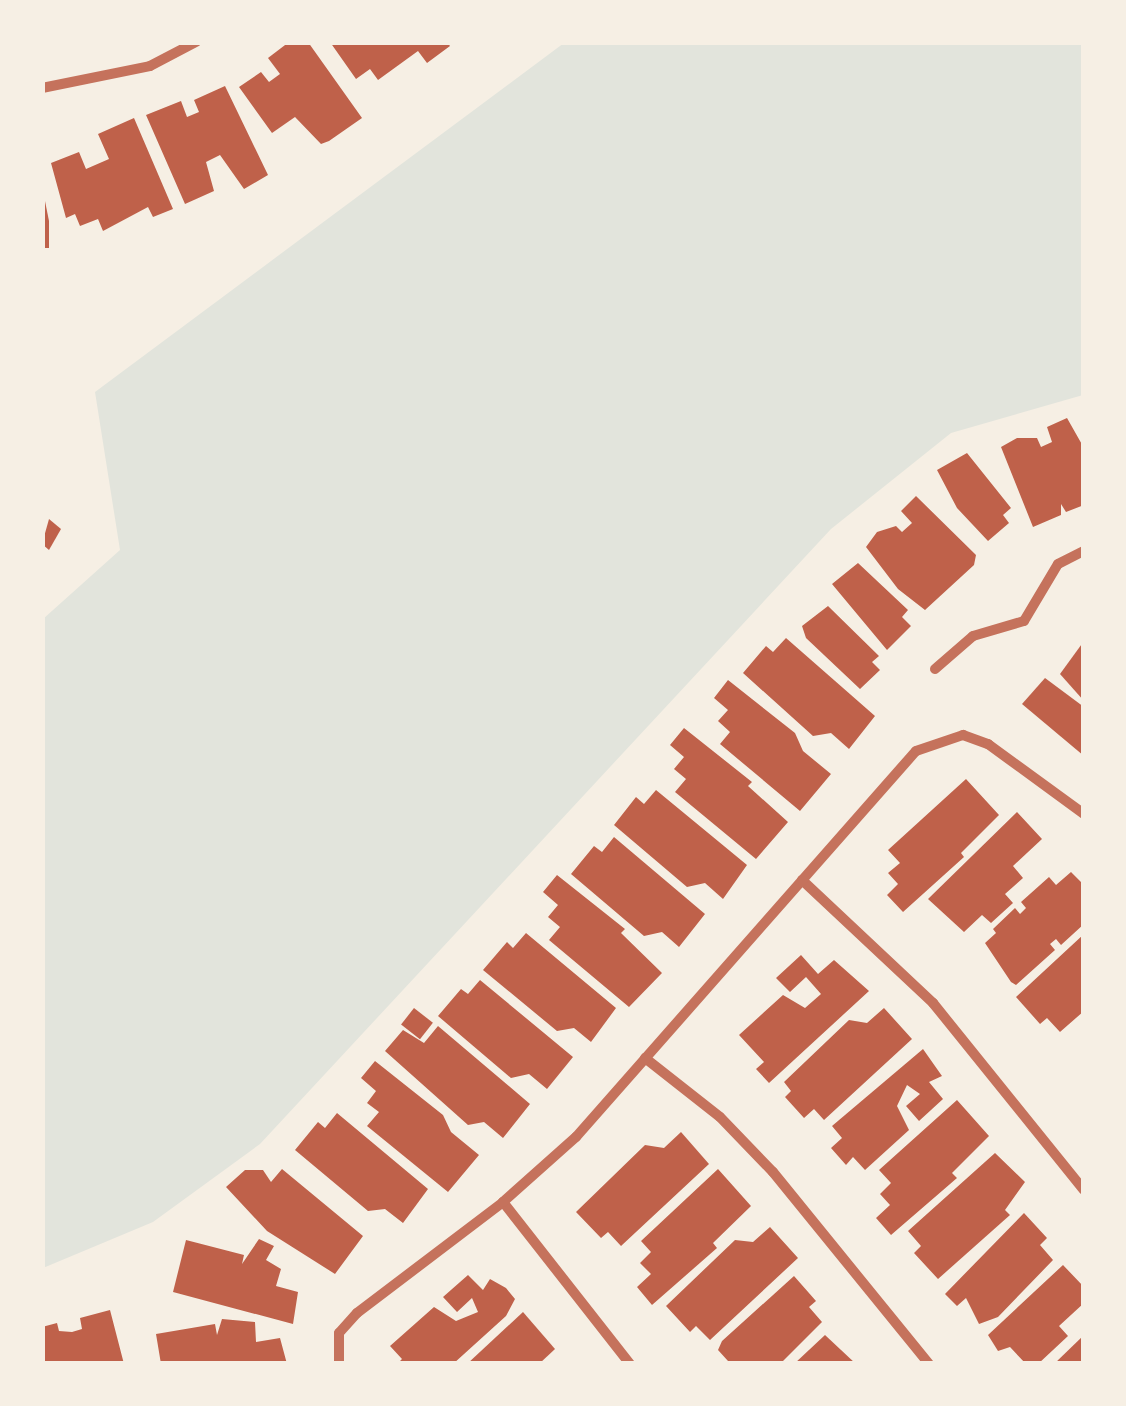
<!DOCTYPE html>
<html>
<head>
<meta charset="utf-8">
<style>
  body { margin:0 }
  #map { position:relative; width:1126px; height:1406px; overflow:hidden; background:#f6efe4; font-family:Commissioner,sans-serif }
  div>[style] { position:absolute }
  .green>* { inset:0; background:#e2e4dc }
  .building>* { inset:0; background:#bf614a; transform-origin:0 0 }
  .minor>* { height:10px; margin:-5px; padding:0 5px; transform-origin:5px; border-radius:5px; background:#c5725c }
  span { translate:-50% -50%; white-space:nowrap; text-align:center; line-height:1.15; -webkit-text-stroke:8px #f6efe4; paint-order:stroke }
  .frame { position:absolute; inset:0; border:45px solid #f6efe4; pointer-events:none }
</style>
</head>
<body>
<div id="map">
  <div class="green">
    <div style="clip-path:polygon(564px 43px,1083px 43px,1083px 395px,951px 433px,831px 529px,260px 1144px,153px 1222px,43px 1268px,43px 619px,120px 550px,95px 392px)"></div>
  </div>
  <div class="building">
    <div style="clip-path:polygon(289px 42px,308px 42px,362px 118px,329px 141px,321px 144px,295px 117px,272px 133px,239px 87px,261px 72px,269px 82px,280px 74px,268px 58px)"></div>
    <div style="clip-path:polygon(330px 42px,447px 42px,450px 46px,427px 63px,418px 51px,378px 80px,370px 69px,356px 79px)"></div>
    <div style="clip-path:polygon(225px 86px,268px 175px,244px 189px,220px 155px,206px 162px,214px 191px,185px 204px,146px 115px,181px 101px,187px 117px,199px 112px,194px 100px)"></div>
    <div style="clip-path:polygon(134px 118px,173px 209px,153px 217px,148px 207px,103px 231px,98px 219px,80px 226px,75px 214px,66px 218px,51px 163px,79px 152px,86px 169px,109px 159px,98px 134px)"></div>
    <div style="clip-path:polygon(42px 186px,49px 221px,49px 248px,42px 248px)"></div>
    <div style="clip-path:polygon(1067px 418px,1084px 448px,1084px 505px,1066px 512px,1061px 504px,1061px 515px,1033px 527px,1001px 447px,1017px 438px,1037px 438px,1041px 447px,1052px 442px,1047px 427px)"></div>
    <div style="clip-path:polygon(967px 453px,1011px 508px,1003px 515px,1009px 523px,988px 541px,957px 508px,937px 470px)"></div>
    <div style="clip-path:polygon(916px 496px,976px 555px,974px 565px,925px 610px,898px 589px,866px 547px,877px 532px,896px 526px,902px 532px,912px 523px,901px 511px)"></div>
    <div style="clip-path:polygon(49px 519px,61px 529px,49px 550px,42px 544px)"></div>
    <div style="clip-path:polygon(858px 563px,908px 610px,902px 617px,911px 626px,887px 650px,832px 584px)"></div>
    <div style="clip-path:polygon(828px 606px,879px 656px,872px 662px,880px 670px,860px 689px,806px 638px,802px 626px)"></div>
    <div style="clip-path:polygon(786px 638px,875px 716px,849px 749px,831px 733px,813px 736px,743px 673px,766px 646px,773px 652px)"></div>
    <div style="clip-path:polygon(1084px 641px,1084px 701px,1060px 674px)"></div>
    <div style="clip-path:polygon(1045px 678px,1084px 707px,1084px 756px,1022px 704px)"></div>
    <div style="clip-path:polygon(728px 680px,795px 733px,803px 751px,831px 774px,800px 811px,720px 744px,730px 732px,718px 721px,728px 710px,714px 698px)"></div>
    <div style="clip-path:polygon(684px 728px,752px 782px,748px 786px,788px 822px,756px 859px,675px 792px,686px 779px,674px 769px,684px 757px,670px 745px)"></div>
    <div style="clip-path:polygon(966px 779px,999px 815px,961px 853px,964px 857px,903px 912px,887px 895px,898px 884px,888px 873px,900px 863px,888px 850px)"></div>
    <div style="clip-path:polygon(656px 790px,747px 865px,723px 899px,705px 883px,687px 887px,614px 825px,636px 797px,644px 804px)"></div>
    <div style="clip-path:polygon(1017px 812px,1042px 839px,1013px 866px,1023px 878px,1005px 894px,1013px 903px,991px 923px,982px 915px,964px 932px,928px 899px)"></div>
    <div style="clip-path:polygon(614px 837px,705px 914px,679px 947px,662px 932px,644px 936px,571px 874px,594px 846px,602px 852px)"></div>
    <div style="clip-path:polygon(1071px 872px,1084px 885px,1084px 924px,1061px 945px,1056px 939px,1050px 944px,1055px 950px,1016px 985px,1011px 982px,985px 943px,996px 933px,993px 929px,1015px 908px,1020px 914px,1026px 908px,1021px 902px,1049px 877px,1056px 885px)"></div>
    <div style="clip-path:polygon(557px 875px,625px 929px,621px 933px,662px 973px,629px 1007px,549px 940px,560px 927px,548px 917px,558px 905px,543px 892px)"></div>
    <div style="clip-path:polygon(526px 933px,616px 1008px,591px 1042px,574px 1028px,557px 1031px,483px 970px,507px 942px,513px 948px)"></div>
    <div style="clip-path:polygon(1084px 934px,1084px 1011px,1060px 1032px,1047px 1018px,1040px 1024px,1016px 997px)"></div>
    <div style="clip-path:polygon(801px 955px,818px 974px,834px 960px,869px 991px,769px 1083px,756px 1069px,764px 1062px,739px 1035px,783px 995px,805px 1008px,821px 994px,806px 977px,790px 992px,776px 978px)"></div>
    <div style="clip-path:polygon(480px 980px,573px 1057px,547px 1089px,529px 1074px,511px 1078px,438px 1016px,461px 989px,468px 994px)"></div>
    <div style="left:414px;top:1008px;width:24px;height:21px;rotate:38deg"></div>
    <div style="clip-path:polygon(884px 1008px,912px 1039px,824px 1120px,814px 1109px,804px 1118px,785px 1097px,791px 1091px,784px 1082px,849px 1020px,867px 1023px)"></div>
    <div style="clip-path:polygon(438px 1026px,530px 1104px,503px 1138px,484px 1122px,468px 1125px,385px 1051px,403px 1030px,424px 1043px)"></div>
    <div style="clip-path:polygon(923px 1049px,942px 1076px,929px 1082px,943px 1099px,919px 1121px,906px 1106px,920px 1094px,907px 1085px,897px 1106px,909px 1130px,865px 1170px,853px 1157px,846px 1165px,831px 1148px,842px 1138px,832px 1126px)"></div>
    <div style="clip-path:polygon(375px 1061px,443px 1115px,451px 1132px,479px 1155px,448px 1192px,367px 1126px,379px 1112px,367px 1103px,376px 1091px,361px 1078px)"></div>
    <div style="clip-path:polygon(957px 1100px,989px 1136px,952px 1173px,957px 1178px,891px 1235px,876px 1218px,890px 1205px,880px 1194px,891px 1183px,879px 1170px)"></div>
    <div style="clip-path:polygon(337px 1113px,428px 1189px,403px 1223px,385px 1209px,368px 1211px,295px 1150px,318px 1122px,325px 1128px)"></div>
    <div style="clip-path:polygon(681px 1132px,709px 1164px,621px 1246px,608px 1232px,601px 1238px,576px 1212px,645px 1145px,664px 1148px)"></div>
    <div style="clip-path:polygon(995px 1153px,1025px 1182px,1005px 1210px,1010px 1215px,938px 1279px,914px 1253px,921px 1246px,908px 1231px)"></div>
    <div style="clip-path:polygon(282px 1169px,363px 1236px,335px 1274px,267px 1231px,226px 1187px,245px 1170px,263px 1170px,271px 1182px)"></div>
    <div style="clip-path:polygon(718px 1169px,751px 1206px,713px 1243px,717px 1248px,652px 1305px,637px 1287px,651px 1274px,640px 1263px,651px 1252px,641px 1241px)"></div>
    <div style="clip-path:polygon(1024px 1213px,1047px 1238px,1040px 1245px,1053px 1260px,998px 1317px,979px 1324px,966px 1298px,957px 1306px,945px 1294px)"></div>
    <div style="clip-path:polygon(770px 1227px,798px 1258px,710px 1340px,696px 1326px,690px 1332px,666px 1306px,735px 1240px,753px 1242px)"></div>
    <div style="clip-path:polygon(259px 1239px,274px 1246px,266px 1260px,281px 1269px,276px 1286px,298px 1292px,293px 1324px,173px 1292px,186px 1240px,244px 1255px,242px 1264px)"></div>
    <div style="clip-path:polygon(1063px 1265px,1084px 1287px,1084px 1303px,1059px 1326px,1068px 1336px,1038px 1364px,1026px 1364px,1010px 1347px,998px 1351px,988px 1335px)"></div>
    <div style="clip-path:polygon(468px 1275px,483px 1290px,490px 1279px,506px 1288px,515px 1299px,506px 1316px,453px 1364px,397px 1364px,402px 1359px,390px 1346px,434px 1307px,456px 1321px,478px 1312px,472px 1298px,457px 1312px,443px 1297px)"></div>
    <div style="clip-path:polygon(794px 1276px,816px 1301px,809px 1307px,822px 1322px,780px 1364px,728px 1361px,718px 1350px,722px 1341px)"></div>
    <div style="clip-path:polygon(110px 1310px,124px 1364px,42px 1364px,42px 1327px,57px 1323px,59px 1331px,72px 1332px,82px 1329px,80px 1318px)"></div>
    <div style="clip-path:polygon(523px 1312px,555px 1349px,539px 1364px,467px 1364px)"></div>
    <div style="clip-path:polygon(222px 1319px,255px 1322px,256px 1342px,280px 1338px,287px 1364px,161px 1364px,156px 1334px,215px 1324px,217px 1335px)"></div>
    <div style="clip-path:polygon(825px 1335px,856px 1364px,794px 1364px)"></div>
    <div style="clip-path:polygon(1084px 1335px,1084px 1364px,1054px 1364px)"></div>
  </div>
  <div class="minor">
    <div style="left:42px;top:88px;width:110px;rotate:-11.5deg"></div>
    <div style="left:150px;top:66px;width:52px;rotate:-27.6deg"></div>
    <div style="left:935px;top:669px;width:50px;rotate:-41deg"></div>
    <div style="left:973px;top:636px;width:53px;rotate:-16.4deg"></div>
    <div style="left:1024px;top:621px;width:66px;rotate:-59.2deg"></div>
    <div style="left:1058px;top:564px;width:29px;rotate:-27deg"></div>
    <div style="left:802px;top:880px;width:180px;rotate:43.2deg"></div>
    <div style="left:933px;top:1003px;width:240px;rotate:51.1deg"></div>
    <div style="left:645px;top:1058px;width:95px;rotate:38.2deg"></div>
    <div style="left:720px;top:1117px;width:76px;rotate:46.1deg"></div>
    <div style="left:773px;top:1172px;width:247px;rotate:50.9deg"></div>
    <div style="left:503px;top:1202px;width:206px;rotate:51.9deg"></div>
    <div style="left:339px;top:1364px;width:31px;rotate:-90deg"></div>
    <div style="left:339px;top:1333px;width:27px;rotate:-48deg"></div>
    <div style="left:357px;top:1313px;width:183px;rotate:-37.2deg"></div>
    <div style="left:503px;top:1202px;width:98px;rotate:-41.7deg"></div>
    <div style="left:576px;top:1137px;width:514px;rotate:-48.63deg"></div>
    <div style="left:916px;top:751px;width:50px;rotate:-18.8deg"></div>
    <div style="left:963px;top:735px;width:27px;rotate:20deg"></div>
    <div style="left:988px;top:744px;width:119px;rotate:36.1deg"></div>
  </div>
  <div class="frame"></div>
</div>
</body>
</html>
